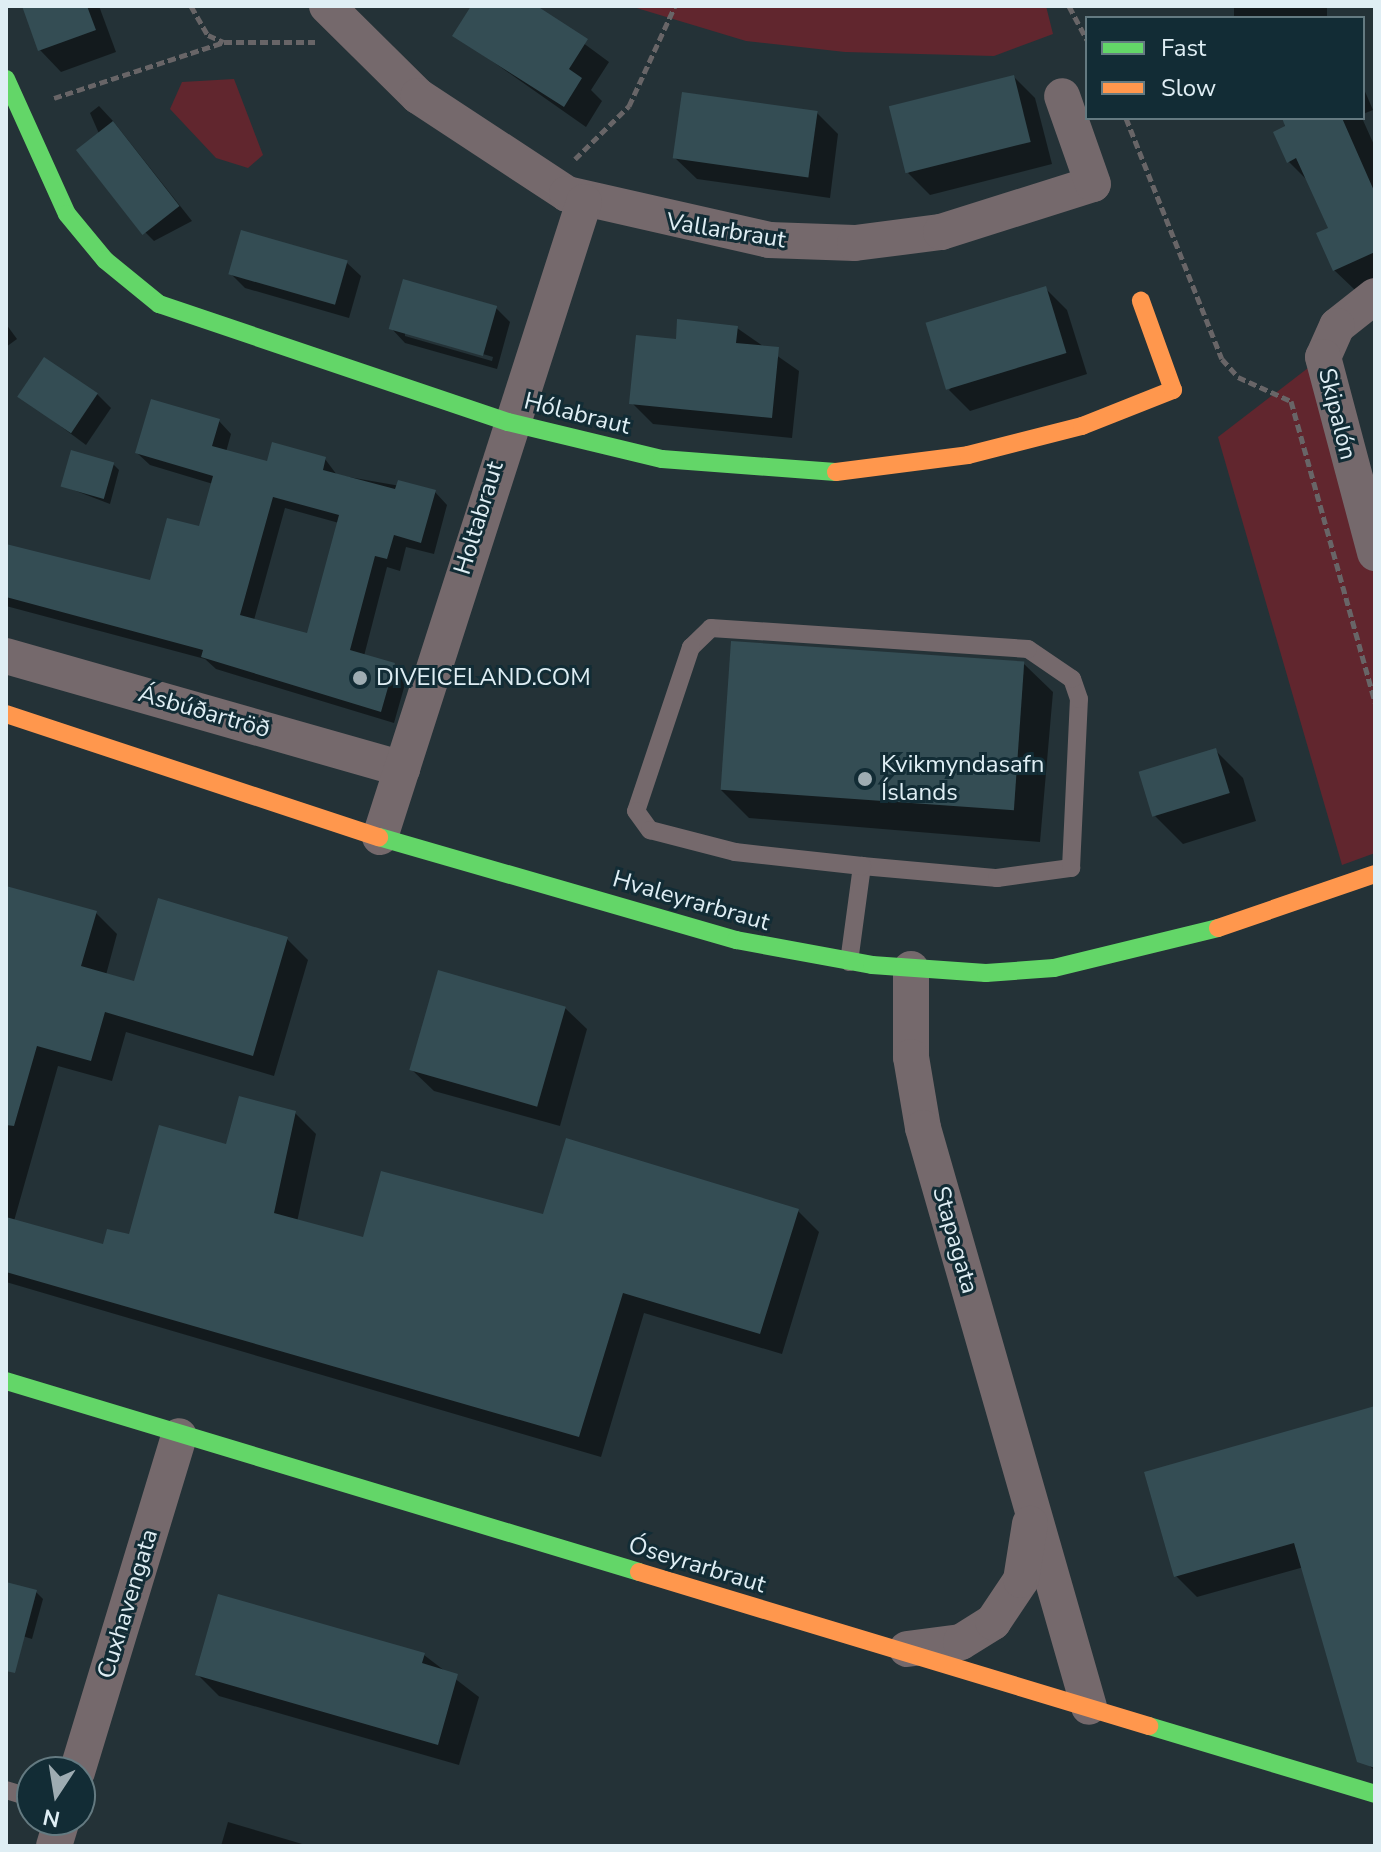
<!DOCTYPE html>
<html>
<head>
<meta charset="utf-8">
<style>
  body { margin:0 }
  #map { position:relative; width:1381px; height:1852px; overflow:hidden; background:#243237; font-family:"Nunito Sans",sans-serif }
  div>[style] { position:absolute }
  .green>* { inset:0; background:#61262e }
  .shadow>* { inset:0; background:#0007; transform-origin:0 0 }
  .building>* { inset:0; background:#344d54; transform-origin:0 0 }
  .path>* { height:5px; margin-top:-2.5px; transform-origin:0; background:repeating-linear-gradient(90deg,#686567 0 8px,transparent 0 12px) }
  .lane>* { height:18px; margin:-9px; padding:0 9px; transform-origin:9px; border-radius:9px; background:#75696c }
  .street>* { height:36px; margin:-18px; padding:0 18px; transform-origin:18px; border-radius:18px; background:#75696c }
  .fast>* { height:18px; margin:-9px; padding:0 9px; transform-origin:9px; border-radius:9px; background:#63d668 }
  .slow>* { height:18px; margin:-9px; padding:0 9px; transform-origin:9px; border-radius:9px; background:#ff974d }
  .dots>* { width:22px; height:22px; translate:-50% -50%; box-sizing:border-box; border:4px solid #122c35; border-radius:50% }
  span { translate:-50% -50%; white-space:nowrap; text-align:center; line-height:1.15; -webkit-text-stroke:6px #122c35; paint-order:stroke }
  .street-label { font-size:24px; color:#dfeef4 }
  .poi-label { font-size:24px; color:#dfeef4 }
  .left { translate:0 -50%; text-align:left }
  .frame { position:absolute; inset:0; border:8px solid #dfeef4; pointer-events:none }
  .legend { position:absolute; left:1085px; top:16px; width:280px; height:104px; box-sizing:border-box; background:#122c35; border:2px solid #647a81; margin:0; padding:10px 14px; list-style:none; font-size:24px; color:#dfeef4 }
  .legend li { display:flex; align-items:center; gap:16px; height:40px }
  .legend b { width:40px; border:2px solid #647a81 }
  .north { position:absolute; left:16px; top:1756px; width:80px; height:80px; box-sizing:border-box; background:#122c35; border:2px solid #647a81; border-radius:50%; rotate:192deg; font-size:22px; font-weight:700; line-height:32px; text-align:center; color:#dfeef4 }
  .north::after { content:''; display:block; margin:auto; width:28px; height:36px; background:#9eacb2; clip-path:polygon(50% 0,100% 100%,50% 72%,0 100%) }
</style>
</head>
<body>
<div id="map">
  <div class="green">
    <div style="clip-path:polygon(630px 6px,1046px 6px,1053px 34px,994px 56px,845px 52px,746px 41px)"></div>
    <div style="clip-path:polygon(234px 79px,263px 155px,248px 168px,216px 158px,170px 109px,182px 82px)"></div>
    <div style="clip-path:polygon(1308px 368px,1375px 558px,1375px 853px,1342px 865px,1218px 437px)"></div>
  </div>
  <div class="shadow">
    <div style="clip-path:polygon(24px 6px,99px 6px,116px 52px,61px 72px,40px 50px)"></div>
    <div style="clip-path:polygon(474px 6px,533px 6px,609px 62px,591px 90px,602px 101px,586px 127px,455px 35px)"></div>
    <div style="left:1234px;top:6px;width:93px;height:13px"></div>
    <div style="clip-path:polygon(1014px 77px,1035px 98px,1052px 164px,930px 195px,908px 173px)"></div>
    <div style="clip-path:polygon(1363px 87px,1373px 110px,1363px 114px)"></div>
    <div style="clip-path:polygon(99px 106px,113px 121px,192px 221px,154px 241px,140px 227px,90px 113px)"></div>
    <div style="clip-path:polygon(817px 113px,838px 134px,830px 198px,697px 179px,675px 158px)"></div>
    <div style="clip-path:polygon(1284px 118px,1362px 118px,1375px 147px,1375px 309px,1334px 270px,1330px 229px,1309px 182px,1288px 161px)"></div>
    <div style="clip-path:polygon(346px 262px,361px 276px,349px 318px,245px 288px,231px 274px)"></div>
    <div style="clip-path:polygon(1045px 288px,1067px 310px,1087px 374px,970px 411px,949px 390px)"></div>
    <div style="clip-path:polygon(evenodd,496px 308px,510px 322px,497px 369px,405px 343px,391px 328px,496px 308px,405px 331px,493px 357px,492px 361px,405px 336px,405px 331px)"></div>
    <div style="clip-path:polygon(6px 324px,17px 339px,6px 347px)"></div>
    <div style="clip-path:polygon(737px 328px,799px 371px,792px 438px,653px 424px,632px 403px,677px 341px)"></div>
    <div style="clip-path:polygon(97px 394px,111px 408px,86px 445px,20px 396px)"></div>
    <div style="clip-path:polygon(evenodd,219px 421px,231px 434px,226px 452px,269px 463px,325px 459px,337px 475px,435px 492px,447px 505px,434px 554px,406px 547px,400px 571px,387px 567px,364px 656px,394px 665px,407px 677px,394px 723px,216px 669px,205px 659px,6px 606px,6px 548px,151px 582px,200px 529px,213px 484px,150px 465px,137px 453px,219px 421px,285px 508px,339px 523px,308px 635px,254px 620px,285px 508px)"></div>
    <div style="clip-path:polygon(113px 464px,119px 470px,110px 504px,63px 486px)"></div>
    <div style="clip-path:polygon(733px 644px,1024px 664px,1053px 692px,1040px 842px,749px 818px,721px 790px)"></div>
    <div style="clip-path:polygon(1215px 750px,1243px 778px,1256px 821px,1183px 844px,1155px 816px)"></div>
    <div style="clip-path:polygon(6px 888px,96px 913px,117px 934px,106px 975px,135px 984px,287px 939px,308px 960px,274px 1076px,126px 1032px,112px 1081px,58px 1066px,14px 1221px,105px 1246px,130px 1237px,227px 1146px,295px 1113px,316px 1134px,297px 1222px,364px 1240px,797px 1210px,819px 1232px,782px 1354px,644px 1313px,601px 1457px,6px 1282px)"></div>
    <div style="clip-path:polygon(565px 1008px,587px 1029px,560px 1126px,434px 1091px,412px 1070px)"></div>
    <div style="clip-path:polygon(1375px 1408px,1375px 1771px,1356px 1753px,1304px 1567px,1197px 1597px,1176px 1576px)"></div>
    <div style="clip-path:polygon(36px 1592px,43px 1599px,32px 1639px,6px 1631px,6px 1601px)"></div>
    <div style="clip-path:polygon(424px 1655px,479px 1697px,459px 1765px,219px 1696px,198px 1675px)"></div>
    <div style="clip-path:polygon(228px 1822px,309px 1846px,221px 1846px)"></div>
  </div>
  <div class="building">
    <div style="clip-path:polygon(22px 6px,87px 6px,96px 30px,38px 51px)"></div>
    <div style="clip-path:polygon(471px 6px,537px 6px,588px 39px,569px 69px,582px 78px,564px 107px,452px 36px)"></div>
    <div style="left:1014px;top:75px;width:69px;height:129px;rotate:76deg"></div>
    <div style="left:682px;top:92px;width:137px;height:67px;rotate:8deg"></div>
    <div style="clip-path:polygon(1282px 118px,1342px 118px,1375px 193px,1375px 252px,1333px 271px,1316px 233px,1328px 228px,1296px 158px,1287px 163px,1273px 132px,1285px 126px)"></div>
    <div style="left:113px;top:121px;width:108px;height:47px;rotate:52deg"></div>
    <div style="left:241px;top:230px;width:111px;height:46px;rotate:16deg"></div>
    <div style="left:403px;top:279px;width:98px;height:52px;rotate:16deg"></div>
    <div style="left:1046px;top:286px;width:70px;height:126px;rotate:73deg"></div>
    <div style="clip-path:polygon(677px 319px,738px 326px,736px 343px,779px 347px,772px 418px,629px 404px,636px 335px,676px 339px)"></div>
    <div style="left:44px;top:357px;width:65px;height:48px;rotate:34deg"></div>
    <div style="clip-path:polygon(evenodd,151px 399px,220px 419px,212px 446px,267px 461px,272px 442px,326px 457px,323px 470px,395px 489px,398px 480px,436px 490px,421px 543px,394px 535px,387px 559px,375px 556px,350px 650px,395px 663px,381px 712px,201px 657px,203px 650px,6px 597px,6px 544px,150px 580px,167px 518px,199px 526px,213px 476px,135px 453px,151px 399px,273px 497px,339px 515px,307px 633px,240px 615px,273px 497px)"></div>
    <div style="left:71px;top:450px;width:45px;height:38px;rotate:16deg"></div>
    <div style="left:731px;top:641px;width:294px;height:149px;rotate:4deg"></div>
    <div style="left:1216px;top:748px;width:47px;height:81px;rotate:73deg"></div>
    <div style="clip-path:polygon(6px 886px,97px 911px,81px 966px,134px 981px,158px 898px,288px 937px,253px 1056px,105px 1012px,91px 1061px,37px 1046px,14px 1126px,6px 1125px)"></div>
    <div style="left:438px;top:970px;width:133px;height:104px;rotate:16deg"></div>
    <div style="clip-path:polygon(239px 1096px,296px 1111px,274px 1213px,363px 1237px,381px 1171px,543px 1214px,566px 1138px,799px 1209px,760px 1334px,623px 1293px,579px 1437px,6px 1272px,6px 1217px,103px 1244px,107px 1229px,129px 1234px,159px 1125px,226px 1144px)"></div>
    <div style="clip-path:polygon(1375px 1406px,1375px 1768px,1357px 1762px,1294px 1543px,1174px 1577px,1144px 1472px)"></div>
    <div style="clip-path:polygon(6px 1582px,37px 1590px,15px 1673px,6px 1671px)"></div>
    <div style="clip-path:polygon(218px 1594px,425px 1653px,422px 1663px,458px 1674px,438px 1745px,195px 1675px)"></div>
  </div>
  <div class="path">
    <div style="left:191px;top:6px;width:34px;rotate:60deg"></div>
    <div style="left:208px;top:35px;width:17px;rotate:24deg"></div>
    <div style="left:224px;top:42px;width:91px"></div>
    <div style="left:1069px;top:6px;width:38px;rotate:62deg"></div>
    <div style="left:54px;top:98px;width:179px;rotate:-18.2deg"></div>
    <div style="left:1126px;top:118px;width:259px;rotate:68.3deg"></div>
    <div style="left:1222px;top:359px;width:24px;rotate:48deg"></div>
    <div style="left:1238px;top:377px;width:58px;rotate:24.4deg"></div>
    <div style="left:1291px;top:401px;width:313px;rotate:74.4deg"></div>
    <div style="left:575px;top:159px;width:76px;rotate:-44.5deg"></div>
    <div style="left:629px;top:106px;width:110px;rotate:-65.3deg"></div>
  </div>
  <div class="lane">
    <div style="left:849px;top:962px;width:97px;rotate:-82.3deg"></div>
    <div style="left:862px;top:866px;width:136px;rotate:5.1deg"></div>
    <div style="left:997px;top:878px;width:75px;rotate:-7.7deg"></div>
    <div style="left:1071px;top:868px;width:169px;rotate:-87.3deg"></div>
    <div style="left:1079px;top:699px;width:21px;rotate:-109deg"></div>
    <div style="left:1072px;top:679px;width:53px;rotate:-145.7deg"></div>
    <div style="left:1028px;top:649px;width:318px;rotate:-176.2deg"></div>
    <div style="left:711px;top:628px;width:28px;rotate:136deg"></div>
    <div style="left:691px;top:647px;width:173px;rotate:108.5deg"></div>
    <div style="left:636px;top:811px;width:24px;rotate:54deg"></div>
    <div style="left:650px;top:830px;width:88px;rotate:14.5deg"></div>
    <div style="left:735px;top:852px;width:128px;rotate:6.3deg"></div>
    <div style="left:6px;top:1790px;width:27px;rotate:17deg"></div>
  </div>
  <div class="street">
    <div style="left:327px;top:6px;width:128px;rotate:44.7deg"></div>
    <div style="left:418px;top:96px;width:178px;rotate:33.3deg"></div>
    <div style="left:567px;top:194px;width:207px;rotate:12.8deg"></div>
    <div style="left:769px;top:240px;width:86px;rotate:2deg"></div>
    <div style="left:855px;top:243px;width:87px;rotate:-7.3deg"></div>
    <div style="left:941px;top:232px;width:159px;rotate:-17.5deg"></div>
    <div style="left:1093px;top:184px;width:93px;rotate:-109.4deg"></div>
    <div style="left:1375px;top:296px;width:48px;rotate:141.7deg"></div>
    <div style="left:1337px;top:326px;width:34px;rotate:114deg"></div>
    <div style="left:1323px;top:357px;width:203px;rotate:75.1deg"></div>
    <div style="left:6px;top:656px;width:412px;rotate:15.9deg"></div>
    <div style="left:380px;top:837px;width:667px;rotate:-72.19deg"></div>
    <div style="left:911px;top:969px;width:88px;rotate:90deg"></div>
    <div style="left:911px;top:1057px;width:72px;rotate:80.4deg"></div>
    <div style="left:923px;top:1128px;width:602px;rotate:74deg"></div>
    <div style="left:907px;top:1649px;width:54px;rotate:-7.4deg"></div>
    <div style="left:961px;top:1642px;width:38px;rotate:-32deg"></div>
    <div style="left:993px;top:1622px;width:50px;rotate:-56.3deg"></div>
    <div style="left:1021px;top:1580px;width:57px;rotate:-80.9deg"></div>
    <div style="left:77px;top:1772px;width:351px;rotate:-73.1deg"></div>
    <div style="left:54px;top:1846px;width:27px;rotate:-73deg"></div>
  </div>
  <div class="fast">
    <div style="left:6px;top:79px;width:148px;rotate:65.7deg"></div>
    <div style="left:67px;top:214px;width:60px;rotate:50.4deg"></div>
    <div style="left:105px;top:260px;width:70px;rotate:39.2deg"></div>
    <div style="left:159px;top:304px;width:368px;rotate:18.7deg"></div>
    <div style="left:508px;top:422px;width:158px;rotate:13.5deg"></div>
    <div style="left:662px;top:459px;width:174px;rotate:4.3deg"></div>
    <div style="left:379px;top:837px;width:372px;rotate:16.1deg"></div>
    <div style="left:736px;top:940px;width:138px;rotate:10.4deg"></div>
    <div style="left:872px;top:965px;width:114px;rotate:4deg"></div>
    <div style="left:986px;top:973px;width:68px;rotate:-4.2deg"></div>
    <div style="left:1054px;top:968px;width:169px;rotate:-13.7deg"></div>
    <div style="left:6px;top:1381px;width:661px;rotate:16.79deg"></div>
    <div style="left:1149px;top:1726px;width:236px;rotate:16.7deg"></div>
  </div>
  <div class="slow">
    <div style="left:836px;top:472px;width:133px;rotate:-7.3deg"></div>
    <div style="left:968px;top:455px;width:118px;rotate:-14.3deg"></div>
    <div style="left:1082px;top:426px;width:98px;rotate:-21.6deg"></div>
    <div style="left:1173px;top:390px;width:95px;rotate:-109.8deg"></div>
    <div style="left:6px;top:714px;width:393px;rotate:18.3deg"></div>
    <div style="left:1218px;top:928px;width:166px;rotate:-19deg"></div>
    <div style="left:639px;top:1572px;width:533px;rotate:16.8deg"></div>
  </div>
  <div class="dots">
    <div style="left:360px;top:678px;background:#9eacb2"></div>
    <div style="left:865px;top:779px;background:#9eacb2"></div>
  </div>
  <div class="street-label">
    <span style="left:726px;top:231px;rotate:9deg">Vallarbraut</span>
    <span style="left:577px;top:414px;rotate:14deg">Hólabraut</span>
    <span style="left:1337px;top:414px;rotate:76deg">Skipalón</span>
    <span style="left:479px;top:518px;rotate:-73deg">Holtabraut</span>
    <span style="left:204px;top:712px;rotate:16deg">Ásbúðartröð</span>
    <span style="left:691px;top:901px;rotate:16deg">Hvaleyrarbraut</span>
    <span style="left:955px;top:1240px;rotate:74deg">Stapagata</span>
    <span style="left:697px;top:1565px;rotate:17deg">Óseyrarbraut</span>
    <span style="left:128px;top:1604px;rotate:-73deg">Cuxhavengata</span>
  </div>
  <div class="poi-label">
    <span class="left" style="left:376px;top:678px">DIVEICELAND.COM</span>
    <span class="left" style="left:881px;top:779px">Kvikmyndasafn<br>Íslands</span>
  </div>
  <div class="frame"></div>
  <ul class="legend">
  <li><b style="height:10px;background:#63d668"></b>Fast</li>
  <li><b style="height:10px;background:#ff974d"></b>Slow</li>
  </ul>
  <div class="north">N</div>
</div>
</body>
</html>
